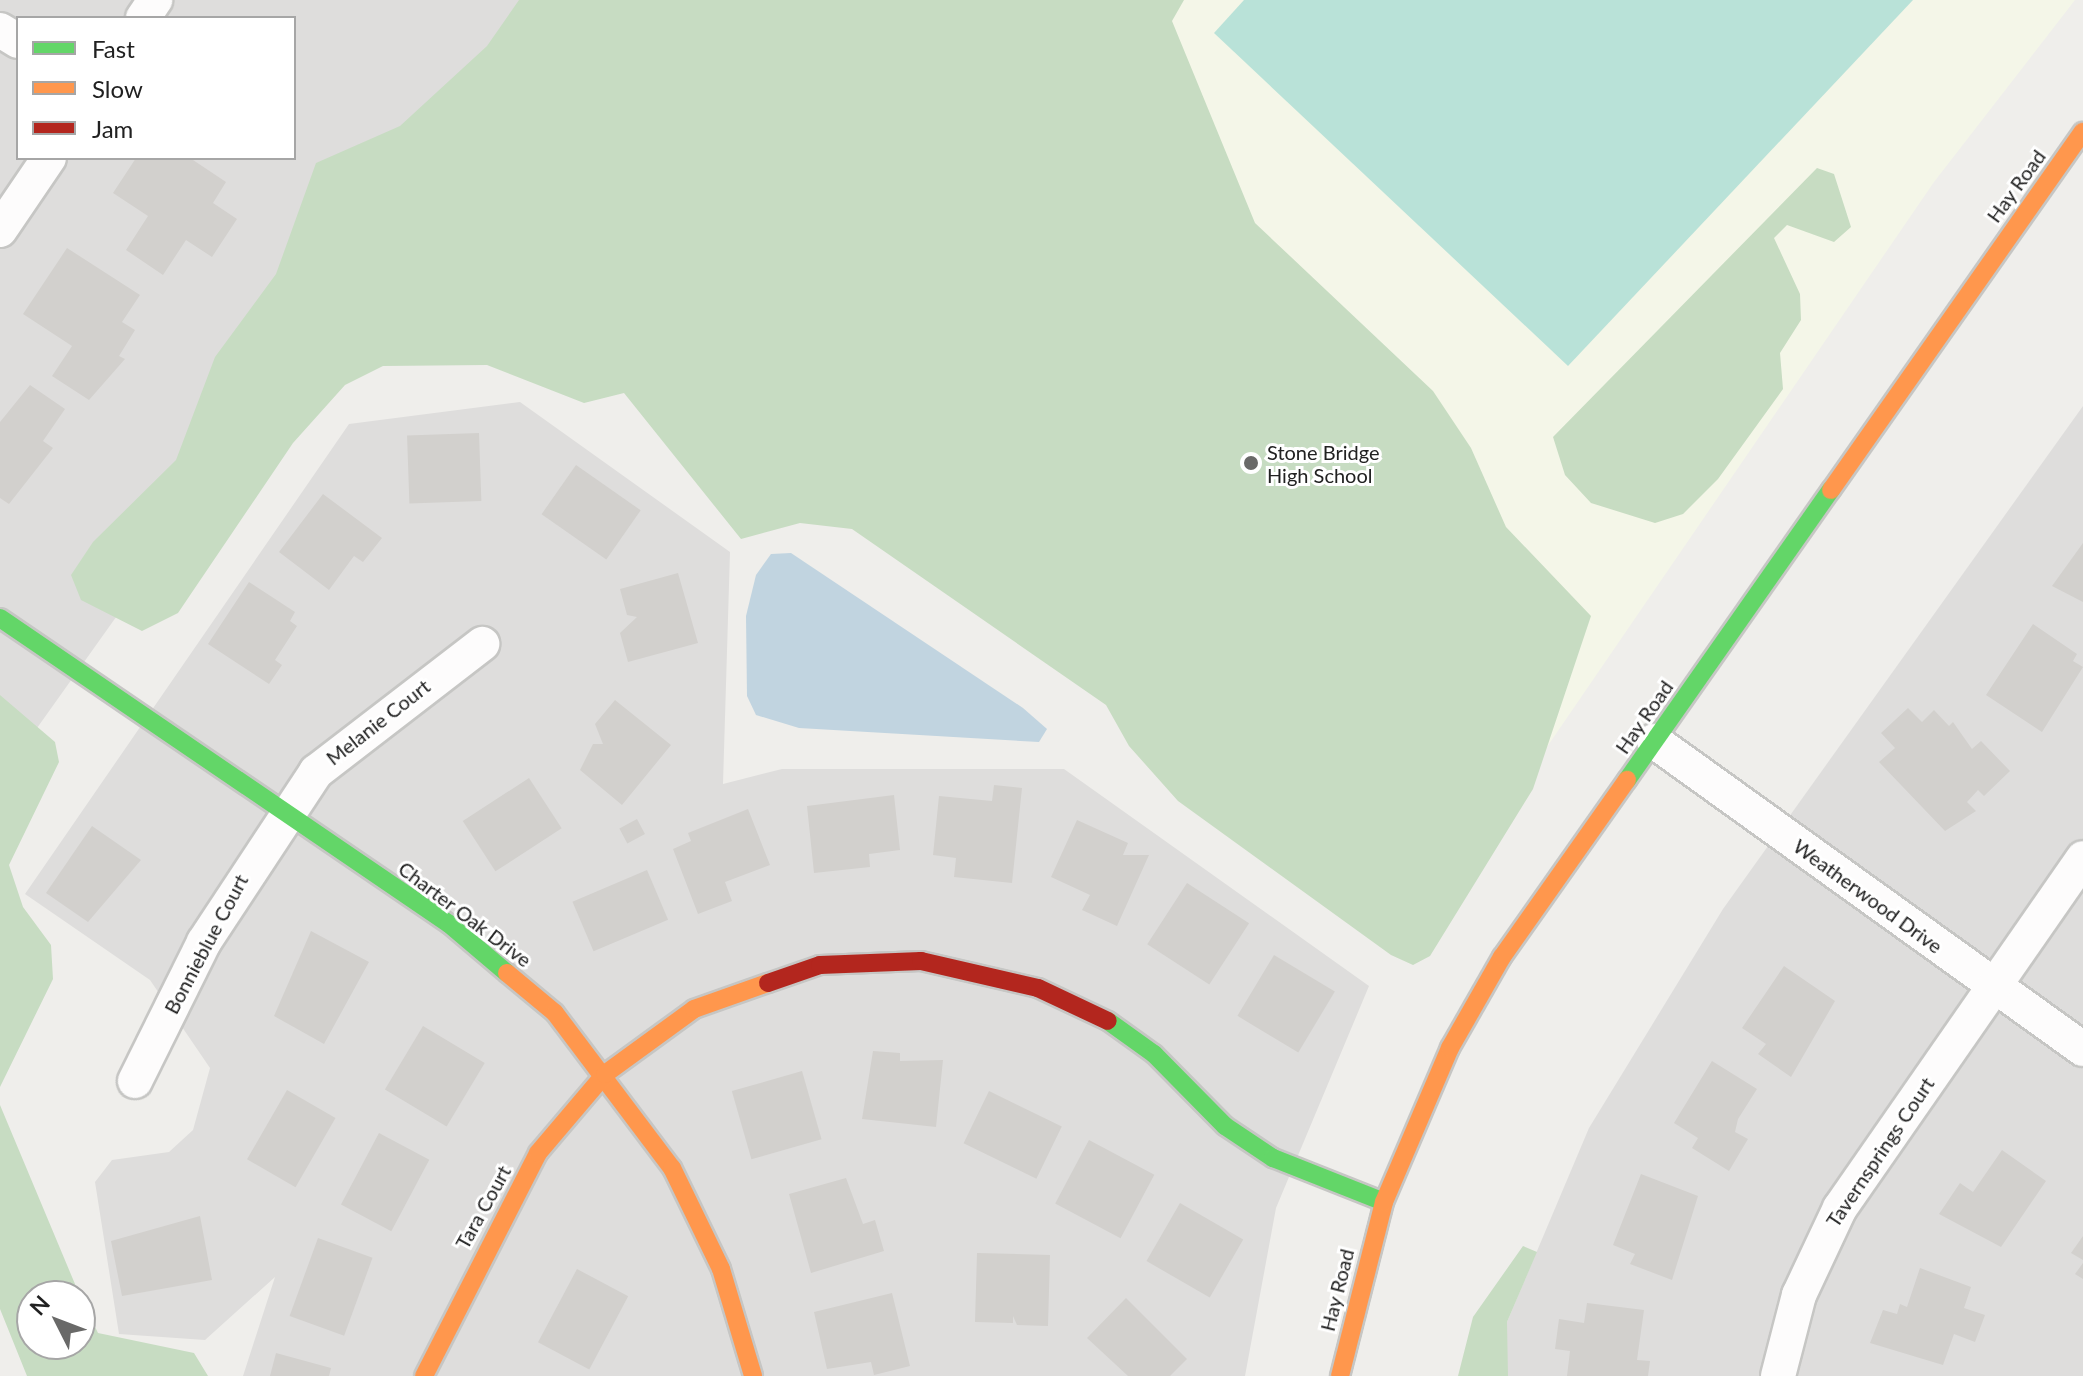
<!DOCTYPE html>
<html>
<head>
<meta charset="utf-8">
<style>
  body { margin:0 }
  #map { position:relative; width:2083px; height:1376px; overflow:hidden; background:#efeeeb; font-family:Lato,sans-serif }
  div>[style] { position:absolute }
  .residential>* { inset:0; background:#dedddc }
  .education>* { inset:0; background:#f4f6e8 }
  .forest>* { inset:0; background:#c7dcc2 }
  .pitch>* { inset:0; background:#b9e2d8 }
  .water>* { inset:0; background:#c1d4e0 }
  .building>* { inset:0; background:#d2d0cd; transform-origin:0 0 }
  .roads { filter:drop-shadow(2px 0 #c6c6c4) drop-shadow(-2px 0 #c6c6c4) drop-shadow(0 2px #c6c6c4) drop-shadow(0 -2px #c6c6c4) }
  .street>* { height:34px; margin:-17px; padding:0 17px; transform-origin:17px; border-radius:17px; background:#fdfcfc }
  .fast>* { height:18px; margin:-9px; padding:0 9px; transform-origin:9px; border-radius:9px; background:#63d668 }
  .slow>* { height:18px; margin:-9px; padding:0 9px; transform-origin:9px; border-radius:9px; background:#ff974d }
  .jam>* { height:18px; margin:-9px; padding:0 9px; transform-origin:9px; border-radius:9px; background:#b3261e }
  .dots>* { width:22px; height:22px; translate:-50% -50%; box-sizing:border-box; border:4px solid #fff; border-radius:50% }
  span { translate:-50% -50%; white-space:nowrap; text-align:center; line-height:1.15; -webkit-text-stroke:6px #fff; paint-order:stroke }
  .street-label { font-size:20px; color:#212121 }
  .poi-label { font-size:20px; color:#212121 }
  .left { translate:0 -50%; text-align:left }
  .legend { position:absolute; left:16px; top:16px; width:280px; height:144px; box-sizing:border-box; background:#fff; border:2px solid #a6a6a6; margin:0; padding:10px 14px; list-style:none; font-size:24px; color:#212121 }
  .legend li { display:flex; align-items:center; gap:16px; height:40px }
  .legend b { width:40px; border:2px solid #a6a6a6 }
  .north { position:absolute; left:16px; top:1280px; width:80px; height:80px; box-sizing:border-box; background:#fff; border:2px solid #a6a6a6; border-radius:50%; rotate:312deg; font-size:22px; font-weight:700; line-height:32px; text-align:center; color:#212121 }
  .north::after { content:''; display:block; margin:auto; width:28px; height:36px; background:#696968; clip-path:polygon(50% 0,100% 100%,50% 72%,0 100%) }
</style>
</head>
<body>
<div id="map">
  <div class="residential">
    <div style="clip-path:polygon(evenodd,0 0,534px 0,401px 217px,0 780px,0 0,18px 18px,294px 18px,294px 158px,18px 158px,18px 18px)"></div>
    <div style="clip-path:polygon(520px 402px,730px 552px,723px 784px,782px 769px,1064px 769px,1369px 986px,1276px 1208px,1245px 1376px,243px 1376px,275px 1277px,205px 1340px,119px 1334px,95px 1182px,112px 1160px,169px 1152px,193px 1130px,210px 1068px,150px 980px,25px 894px,349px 424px)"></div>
    <div style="clip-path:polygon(2083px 406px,2083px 1376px,1507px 1376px,1507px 1322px,1589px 1128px,1723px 909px)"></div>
  </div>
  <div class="education">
    <div style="clip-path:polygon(534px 0,2075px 0,1934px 182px,1425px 925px)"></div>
  </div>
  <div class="forest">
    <div style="clip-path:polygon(519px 0,1184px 0,1172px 21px,1255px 223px,1433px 391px,1471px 448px,1506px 527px,1591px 616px,1533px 789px,1430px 956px,1413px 965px,1391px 955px,1178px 801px,1129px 746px,1106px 705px,852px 529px,800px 523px,741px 539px,624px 393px,584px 403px,487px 365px,383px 366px,345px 385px,293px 443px,178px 613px,142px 631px,81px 600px,71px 575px,93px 542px,176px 460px,215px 357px,276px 274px,316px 163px,400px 126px,487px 46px)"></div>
    <div style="clip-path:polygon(1817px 168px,1834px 174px,1851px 227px,1834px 242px,1787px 225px,1774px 238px,1800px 294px,1801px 320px,1780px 353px,1783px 389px,1718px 479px,1683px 514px,1655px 523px,1591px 503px,1565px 475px,1553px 437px)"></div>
    <div style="clip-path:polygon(0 695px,55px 742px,59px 762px,9px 865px,23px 907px,51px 945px,53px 979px,0 1087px)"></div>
    <div style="clip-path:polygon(0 1105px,80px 1296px,32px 1296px,32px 1344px,80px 1344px,80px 1296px,98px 1333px,194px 1353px,208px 1376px,27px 1376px,0 1309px)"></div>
    <div style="clip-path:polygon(1523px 1246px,1537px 1252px,1507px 1322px,1508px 1376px,1458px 1376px,1473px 1317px)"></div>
  </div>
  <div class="pitch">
    <div style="clip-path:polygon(1244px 0,1913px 0,1568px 366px,1214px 33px)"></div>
  </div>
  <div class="water">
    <div style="clip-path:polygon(791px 553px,1023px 708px,1047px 729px,1039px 742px,799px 728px,756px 715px,747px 696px,746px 616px,756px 575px,771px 554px)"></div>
  </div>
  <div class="building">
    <div style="clip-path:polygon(136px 158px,190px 158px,226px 182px,213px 203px,237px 219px,212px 257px,186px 240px,163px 275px,126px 250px,148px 216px,113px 193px)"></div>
    <div style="clip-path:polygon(67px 248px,140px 295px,122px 322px,135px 330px,119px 356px,125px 359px,89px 400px,52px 376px,72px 346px,23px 314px)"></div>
    <div style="clip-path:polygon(30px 385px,65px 409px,43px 441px,53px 448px,9px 504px,0 498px,0 422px)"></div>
    <div style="left:479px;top:433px;width:68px;height:72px;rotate:88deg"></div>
    <div style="left:576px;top:465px;width:79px;height:60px;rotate:35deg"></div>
    <div style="clip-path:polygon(323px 494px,382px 538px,363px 562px,354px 556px,329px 590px,279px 552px)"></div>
    <div style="clip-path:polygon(2083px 543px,2083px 602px,2052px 586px)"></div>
    <div style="clip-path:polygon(678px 573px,698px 643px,628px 662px,620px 633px,637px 617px,627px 615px,620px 589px)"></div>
    <div style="clip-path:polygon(249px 582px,295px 612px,290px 621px,297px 626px,275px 660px,282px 665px,269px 684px,208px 644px)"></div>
    <div style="clip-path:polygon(2033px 624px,2077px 654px,2073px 661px,2083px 667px,2042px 732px,1986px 695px)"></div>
    <div style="clip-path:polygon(615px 700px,671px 745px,622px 805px,580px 770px,593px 744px,603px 744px,595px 724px)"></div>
    <div style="clip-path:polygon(1908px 708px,1922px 722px,1934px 710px,1949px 726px,1953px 722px,1972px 749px,1981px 741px,2010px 771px,1984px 796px,1978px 790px,1967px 802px,1976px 811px,1945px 831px,1879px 762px,1895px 748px,1881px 733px)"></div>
    <div style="left:529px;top:778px;width:60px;height:79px;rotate:57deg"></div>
    <div style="clip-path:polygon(994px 785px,1022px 788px,1012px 883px,954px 877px,956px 858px,933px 855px,939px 796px,992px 801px)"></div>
    <div style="clip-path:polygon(894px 795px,900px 850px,869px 854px,870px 867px,814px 873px,807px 806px)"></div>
    <div style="clip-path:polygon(748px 809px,770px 865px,725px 882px,732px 901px,698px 914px,673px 849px,691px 841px,688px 833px)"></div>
    <div style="left:637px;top:819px;width:17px;height:20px;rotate:62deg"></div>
    <div style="clip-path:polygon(1077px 820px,1128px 843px,1123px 855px,1149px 855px,1117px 926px,1082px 910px,1090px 895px,1051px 877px)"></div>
    <div style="clip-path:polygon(92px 826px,141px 860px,88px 922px,46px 893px)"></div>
    <div style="left:647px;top:870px;width:54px;height:81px;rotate:67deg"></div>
    <div style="left:1187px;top:883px;width:74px;height:73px;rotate:33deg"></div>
    <div style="clip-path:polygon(311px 931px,369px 962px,324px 1044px,274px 1016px)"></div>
    <div style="left:1274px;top:955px;width:71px;height:71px;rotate:31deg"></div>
    <div style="clip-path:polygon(1784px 966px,1835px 1001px,1791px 1077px,1758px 1054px,1766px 1044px,1742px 1028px)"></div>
    <div style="left:423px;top:1026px;width:72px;height:74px;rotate:31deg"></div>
    <div style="clip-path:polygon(873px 1051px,900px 1053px,900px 1061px,943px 1060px,936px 1127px,862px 1119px)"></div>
    <div style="clip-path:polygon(1712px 1061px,1757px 1089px,1738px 1119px,1735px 1132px,1748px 1139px,1729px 1171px,1692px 1148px,1698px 1138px,1674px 1123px)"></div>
    <div style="left:802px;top:1071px;width:71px;height:73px;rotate:74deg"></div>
    <div style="left:287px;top:1090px;width:56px;height:80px;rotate:30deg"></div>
    <div style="left:989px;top:1091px;width:81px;height:58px;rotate:26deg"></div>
    <div style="left:379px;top:1133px;width:57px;height:81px;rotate:28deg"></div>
    <div style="left:1089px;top:1140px;width:74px;height:72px;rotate:28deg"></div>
    <div style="clip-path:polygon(2002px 1150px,2046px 1181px,2001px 1247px,1939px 1214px,1960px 1183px,1973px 1192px)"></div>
    <div style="clip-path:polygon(1641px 1174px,1698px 1196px,1672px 1280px,1630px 1264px,1635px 1254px,1613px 1245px)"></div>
    <div style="clip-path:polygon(846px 1178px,863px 1224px,875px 1220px,884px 1251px,811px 1273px,789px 1194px)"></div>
    <div style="left:1180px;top:1203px;width:73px;height:67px;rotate:30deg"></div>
    <div style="clip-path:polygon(200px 1216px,212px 1280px,122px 1296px,111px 1241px)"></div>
    <div style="clip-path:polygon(2083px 1236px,2083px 1260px,2071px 1253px)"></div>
    <div style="left:318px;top:1238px;width:58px;height:83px;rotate:20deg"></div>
    <div style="clip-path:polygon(977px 1253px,1050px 1255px,1048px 1326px,1017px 1325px,1013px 1316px,1013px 1323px,975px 1322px)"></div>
    <div style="clip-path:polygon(2083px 1263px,2083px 1279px,2075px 1274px)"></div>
    <div style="clip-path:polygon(1920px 1268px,1971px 1287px,1964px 1308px,1985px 1315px,1975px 1342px,1954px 1334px,1943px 1365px,1870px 1343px,1883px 1310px,1897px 1314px,1900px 1304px,1907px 1307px)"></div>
    <div style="left:577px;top:1269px;width:58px;height:83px;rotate:28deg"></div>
    <div style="clip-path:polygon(892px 1293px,910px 1366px,874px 1375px,871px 1362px,827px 1369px,814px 1312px)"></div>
    <div style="clip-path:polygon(1126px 1298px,1187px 1359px,1170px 1376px,1128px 1376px,1087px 1338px)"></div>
    <div style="clip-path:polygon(1587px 1303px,1644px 1310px,1637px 1360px,1650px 1361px,1648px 1376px,1567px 1376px,1570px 1351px,1555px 1349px,1559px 1319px,1584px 1323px)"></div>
    <div style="clip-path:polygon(276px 1353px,331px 1368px,329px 1376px,270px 1376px)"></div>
  </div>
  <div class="roads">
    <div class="street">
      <div style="left:143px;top:18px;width:22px;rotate:-56deg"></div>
      <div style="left:0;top:30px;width:21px;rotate:31deg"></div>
      <div style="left:0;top:230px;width:87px;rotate:-55.8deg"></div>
      <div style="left:1654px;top:741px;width:528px;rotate:35.68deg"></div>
      <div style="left:135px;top:1081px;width:155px;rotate:-63.6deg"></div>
      <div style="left:204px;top:942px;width:204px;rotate:-56.6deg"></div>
      <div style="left:316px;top:772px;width:210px;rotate:-37.6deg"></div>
      <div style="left:1778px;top:1376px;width:84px;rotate:-75.5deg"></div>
      <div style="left:1799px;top:1295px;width:96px;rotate:-64.8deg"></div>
      <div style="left:1840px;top:1208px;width:426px;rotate:-55.2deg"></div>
    </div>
    <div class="fast">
      <div style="left:0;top:618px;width:543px;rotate:34.27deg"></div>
      <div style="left:449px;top:924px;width:76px;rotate:40.2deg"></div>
      <div style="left:1627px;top:780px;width:355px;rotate:-54.9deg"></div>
      <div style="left:1108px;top:1021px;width:57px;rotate:35.7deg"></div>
      <div style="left:1154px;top:1054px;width:101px;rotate:45.4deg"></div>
      <div style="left:1225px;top:1126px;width:58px;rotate:33.7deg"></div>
      <div style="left:1273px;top:1158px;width:119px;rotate:21.6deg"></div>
    </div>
    <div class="slow">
      <div style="left:1831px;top:490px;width:438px;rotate:-54.9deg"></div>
      <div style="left:507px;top:973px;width:62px;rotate:39.8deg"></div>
      <div style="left:555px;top:1013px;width:194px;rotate:53deg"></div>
      <div style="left:672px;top:1168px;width:112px;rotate:64.1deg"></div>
      <div style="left:721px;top:1269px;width:112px;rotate:73.3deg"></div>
      <div style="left:424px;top:1376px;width:250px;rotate:-62.9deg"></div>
      <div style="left:538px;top:1153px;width:104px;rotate:-49.7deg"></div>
      <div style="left:605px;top:1074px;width:110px;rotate:-36.1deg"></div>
      <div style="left:694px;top:1009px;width:78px;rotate:-19.4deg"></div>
      <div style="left:1340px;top:1376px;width:179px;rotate:-75.8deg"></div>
      <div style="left:1384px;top:1202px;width:168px;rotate:-66.8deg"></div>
      <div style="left:1450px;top:1048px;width:105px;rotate:-60.3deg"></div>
      <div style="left:1502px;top:957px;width:217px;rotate:-54.8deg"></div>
    </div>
    <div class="jam">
      <div style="left:768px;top:983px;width:55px;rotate:-19.1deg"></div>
      <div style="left:820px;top:965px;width:101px;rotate:-2.3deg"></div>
      <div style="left:921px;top:961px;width:120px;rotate:13deg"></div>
      <div style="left:1038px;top:988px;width:77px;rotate:25.2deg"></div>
    </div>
  </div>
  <div class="dots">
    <div style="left:1251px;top:463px;background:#696968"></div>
  </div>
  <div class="street-label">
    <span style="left:2016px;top:186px;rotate:-54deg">Hay Road</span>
    <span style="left:1644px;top:717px;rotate:-55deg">Hay Road</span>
    <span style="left:378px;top:722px;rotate:-38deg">Melanie Court</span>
    <span style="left:1868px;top:896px;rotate:36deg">Weatherwood Drive</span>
    <span style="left:465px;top:914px;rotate:37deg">Charter Oak Drive</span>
    <span style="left:206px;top:944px;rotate:-62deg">Bonnieblue Court</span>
    <span style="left:1880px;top:1152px;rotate:-56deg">Tavernsprings Court</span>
    <span style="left:483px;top:1207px;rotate:-61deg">Tara Court</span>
    <span style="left:1337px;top:1290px;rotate:-76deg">Hay Road</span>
  </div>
  <div class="poi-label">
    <span class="left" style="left:1267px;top:464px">Stone Bridge<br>High School</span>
  </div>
  <ul class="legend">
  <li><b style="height:10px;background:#63d668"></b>Fast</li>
  <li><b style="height:10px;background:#ff974d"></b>Slow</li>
  <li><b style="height:10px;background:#b3261e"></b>Jam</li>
  </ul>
  <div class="north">N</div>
</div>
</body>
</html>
